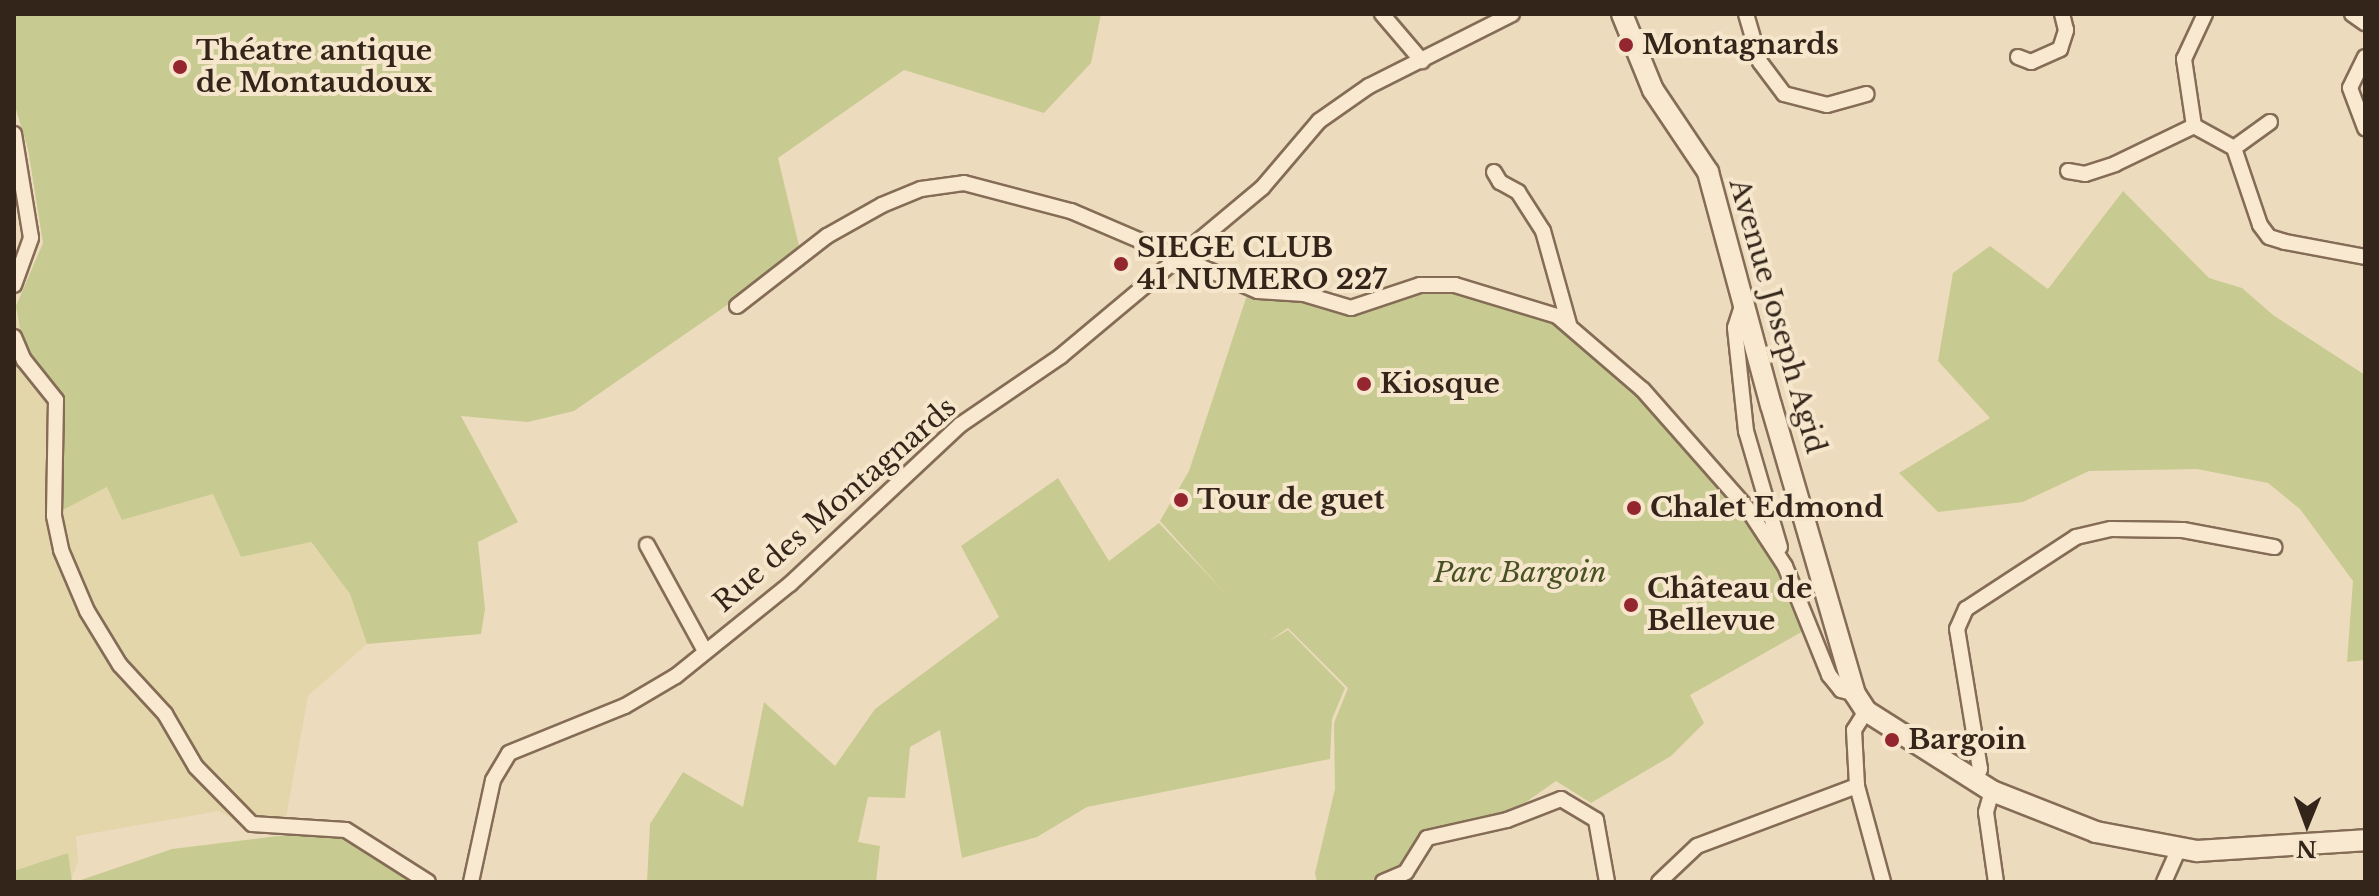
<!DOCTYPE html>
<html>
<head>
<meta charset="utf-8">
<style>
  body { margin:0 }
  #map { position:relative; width:2379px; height:896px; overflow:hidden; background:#eddbbd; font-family:"Libre Baskerville",serif }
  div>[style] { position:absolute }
  .farmland>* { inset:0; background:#e3d6aa }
  .green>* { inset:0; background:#c8cb91 }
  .roads { filter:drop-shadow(2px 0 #856c56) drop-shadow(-2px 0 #856c56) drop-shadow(0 2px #856c56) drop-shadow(0 -2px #856c56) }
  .street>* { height:14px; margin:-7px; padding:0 7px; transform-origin:7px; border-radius:7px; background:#f9e9d0 }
  .secondary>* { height:20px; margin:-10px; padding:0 10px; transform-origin:10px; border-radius:10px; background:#f9e9d0 }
  .dots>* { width:22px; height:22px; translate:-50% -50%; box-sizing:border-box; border:4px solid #f5e6cc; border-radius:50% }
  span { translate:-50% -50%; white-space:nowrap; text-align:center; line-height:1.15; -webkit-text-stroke:8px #f5e6cc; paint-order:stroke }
  .poi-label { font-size:28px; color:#34251b; font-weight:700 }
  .left { translate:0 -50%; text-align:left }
  .street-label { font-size:28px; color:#34251b }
  .park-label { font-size:28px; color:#485122; font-style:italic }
  .frame { position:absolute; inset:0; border:16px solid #34251b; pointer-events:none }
  .north { position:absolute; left:2267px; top:784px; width:80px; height:80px; -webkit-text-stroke:6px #f5e6cc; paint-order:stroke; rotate:181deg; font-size:22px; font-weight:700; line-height:32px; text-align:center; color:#34251b }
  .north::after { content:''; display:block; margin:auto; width:28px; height:36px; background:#34251b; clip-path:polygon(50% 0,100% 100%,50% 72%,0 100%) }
</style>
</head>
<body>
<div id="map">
  <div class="farmland">
    <div style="clip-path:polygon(14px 306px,24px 352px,62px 394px,62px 510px,108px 487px,123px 520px,213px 494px,241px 557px,310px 542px,350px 594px,367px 644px,308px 696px,285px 823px,248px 829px,219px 811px,76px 836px,78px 862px,70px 882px,14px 882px)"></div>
  </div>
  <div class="green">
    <div style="clip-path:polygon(14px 14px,1101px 14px,1091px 63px,1044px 113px,904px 70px,778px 158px,801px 254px,574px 411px,528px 422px,461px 416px,518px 522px,478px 542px,485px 609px,481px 634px,367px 644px,350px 594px,311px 542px,241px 557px,213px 494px,122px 520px,107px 487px,61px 511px,62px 394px,24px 352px,16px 306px,43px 243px,28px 149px,14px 103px)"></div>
    <div style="clip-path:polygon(2123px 191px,2209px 278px,2242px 288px,2273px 315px,2365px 375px,2365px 660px,2347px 662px,2353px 581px,2300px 509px,2268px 483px,2197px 469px,2089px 471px,2023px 502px,1938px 512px,1899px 473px,1990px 418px,1938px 361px,1953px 273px,1990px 246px,2048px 289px)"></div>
    <div style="clip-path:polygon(1442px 291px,1473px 296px,1556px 324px,1597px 352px,1713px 474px,1773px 555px,1807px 629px,1690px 695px,1704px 723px,1671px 756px,1591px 803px,1556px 781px,1519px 807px,1493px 817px,1427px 830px,1407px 867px,1367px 882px,1317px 882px,1315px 873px,1335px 789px,1334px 723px,1348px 688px,1288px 628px,1269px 641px,1288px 630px,1345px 688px,1332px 719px,1330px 759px,1087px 807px,1037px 837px,962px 858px,940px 730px,910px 747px,905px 798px,868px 797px,858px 842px,880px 846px,876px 882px,647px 882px,650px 824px,683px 772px,743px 807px,764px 702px,835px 766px,875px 709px,999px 617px,961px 546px,1058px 478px,1109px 561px,1159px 523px,1225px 593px,1160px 521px,1189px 471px,1247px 295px,1300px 300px,1354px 315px,1414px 294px)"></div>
    <div style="clip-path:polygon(326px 830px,347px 836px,419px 882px,75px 882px,172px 849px)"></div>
    <div style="clip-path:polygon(68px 853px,72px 882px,14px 882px,14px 871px)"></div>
  </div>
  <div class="roads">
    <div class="street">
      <div style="left:1382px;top:14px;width:62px;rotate:49.6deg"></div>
      <div style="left:1746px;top:14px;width:50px;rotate:73.7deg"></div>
      <div style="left:1760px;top:62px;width:40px;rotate:53deg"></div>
      <div style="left:1784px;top:94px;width:44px;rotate:14.3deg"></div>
      <div style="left:1827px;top:105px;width:41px;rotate:-15.4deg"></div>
      <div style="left:2352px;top:14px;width:16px;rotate:35deg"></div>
      <div style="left:2018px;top:57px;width:14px;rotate:21deg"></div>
      <div style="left:2031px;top:62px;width:32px;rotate:-24deg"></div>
      <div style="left:2060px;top:49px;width:20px;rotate:-72deg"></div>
      <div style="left:2066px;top:30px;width:16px;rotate:-104deg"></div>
      <div style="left:2365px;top:57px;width:34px;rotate:116deg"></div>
      <div style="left:2350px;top:88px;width:43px;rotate:69.4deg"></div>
      <div style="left:2270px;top:122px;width:44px;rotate:144.2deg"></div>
      <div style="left:2234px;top:148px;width:81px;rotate:71.3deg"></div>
      <div style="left:2260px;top:225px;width:15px;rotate:53deg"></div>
      <div style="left:2269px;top:237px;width:17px;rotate:17deg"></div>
      <div style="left:2285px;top:242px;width:81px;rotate:10.6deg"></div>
      <div style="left:2194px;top:126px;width:46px;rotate:28.8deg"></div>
      <div style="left:14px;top:134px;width:105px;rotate:80.7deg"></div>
      <div style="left:31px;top:238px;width:50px;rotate:109.9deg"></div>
      <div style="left:2068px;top:171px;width:17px;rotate:10deg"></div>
      <div style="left:2085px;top:174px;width:32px;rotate:-18deg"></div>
      <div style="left:2115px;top:164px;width:88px;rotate:-25.7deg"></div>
      <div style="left:2194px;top:126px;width:68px;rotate:-98.5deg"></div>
      <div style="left:2184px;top:59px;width:50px;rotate:-65deg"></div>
      <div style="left:1494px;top:172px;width:12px;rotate:59deg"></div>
      <div style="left:1500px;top:182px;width:21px;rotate:29deg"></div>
      <div style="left:1518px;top:192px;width:46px;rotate:57.3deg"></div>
      <div style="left:1543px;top:231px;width:97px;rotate:74.4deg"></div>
      <div style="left:1743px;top:303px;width:26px;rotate:108deg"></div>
      <div style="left:1735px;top:328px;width:104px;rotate:83.9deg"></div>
      <div style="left:1746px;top:431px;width:121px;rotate:73.7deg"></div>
      <div style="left:737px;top:306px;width:114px;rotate:-37.9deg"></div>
      <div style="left:827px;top:236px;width:63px;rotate:-29.4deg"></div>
      <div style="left:882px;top:205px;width:42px;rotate:-22.3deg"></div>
      <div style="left:921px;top:189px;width:43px;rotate:-7.9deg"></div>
      <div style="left:964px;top:183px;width:111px;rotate:14.7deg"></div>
      <div style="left:1071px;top:211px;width:203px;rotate:23.2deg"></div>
      <div style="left:1258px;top:291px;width:46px;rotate:3.7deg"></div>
      <div style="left:1304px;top:294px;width:49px;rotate:16.6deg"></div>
      <div style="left:1351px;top:308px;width:73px;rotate:-18.4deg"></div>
      <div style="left:1420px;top:285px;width:35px"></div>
      <div style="left:1455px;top:285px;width:107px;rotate:16.9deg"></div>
      <div style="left:1557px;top:316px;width:113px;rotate:40.7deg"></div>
      <div style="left:1643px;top:390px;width:157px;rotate:48.6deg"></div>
      <div style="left:1747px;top:508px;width:69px;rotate:56.8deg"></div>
      <div style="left:1785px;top:566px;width:118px;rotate:68deg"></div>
      <div style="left:1829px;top:675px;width:19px;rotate:51deg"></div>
      <div style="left:1841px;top:690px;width:15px;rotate:16deg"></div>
      <div style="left:14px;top:337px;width:25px;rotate:67deg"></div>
      <div style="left:24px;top:360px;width:51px;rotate:51.3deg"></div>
      <div style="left:56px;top:400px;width:116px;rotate:91deg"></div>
      <div style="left:54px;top:516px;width:35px;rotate:78deg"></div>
      <div style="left:61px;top:550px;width:66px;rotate:66.9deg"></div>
      <div style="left:87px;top:611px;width:63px;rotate:58.6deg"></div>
      <div style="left:120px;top:665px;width:67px;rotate:47.4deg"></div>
      <div style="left:165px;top:714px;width:61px;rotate:59.7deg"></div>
      <div style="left:196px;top:767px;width:80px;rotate:45.5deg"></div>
      <div style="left:252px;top:824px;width:94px;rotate:3.7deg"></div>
      <div style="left:346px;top:830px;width:97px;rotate:32.4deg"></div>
      <div style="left:647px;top:545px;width:121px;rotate:61.3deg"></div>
      <div style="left:1866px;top:711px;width:22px;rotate:122deg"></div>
      <div style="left:1854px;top:730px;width:56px;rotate:86.9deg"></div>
      <div style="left:1857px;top:786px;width:99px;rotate:74.8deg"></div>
      <div style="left:1975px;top:781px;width:13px;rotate:-67deg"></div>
      <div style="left:1980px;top:769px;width:142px;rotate:-99.3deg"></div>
      <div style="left:1957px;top:629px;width:22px;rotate:-66deg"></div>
      <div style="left:1966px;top:609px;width:131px;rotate:-33.2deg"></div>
      <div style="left:2076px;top:537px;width:36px;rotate:-13deg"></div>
      <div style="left:2111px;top:529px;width:72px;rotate:0.8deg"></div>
      <div style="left:2183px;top:530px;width:93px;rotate:10.6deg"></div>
      <div style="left:1992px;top:791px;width:22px;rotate:106deg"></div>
      <div style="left:1986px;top:812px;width:71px;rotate:81.9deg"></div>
      <div style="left:471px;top:882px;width:104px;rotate:-77.8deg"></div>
      <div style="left:493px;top:780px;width:31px;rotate:-59deg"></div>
      <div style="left:509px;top:753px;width:125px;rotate:-22.1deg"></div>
      <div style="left:625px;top:706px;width:59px;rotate:-30.5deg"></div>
      <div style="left:676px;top:676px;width:146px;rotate:-38.9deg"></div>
      <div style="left:790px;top:584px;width:233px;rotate:-43.1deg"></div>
      <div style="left:960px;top:425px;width:122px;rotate:-34.3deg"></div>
      <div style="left:1061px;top:356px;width:262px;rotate:-39.9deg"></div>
      <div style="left:1262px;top:188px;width:88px;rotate:-49.6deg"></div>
      <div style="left:1319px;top:121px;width:61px;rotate:-35deg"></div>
      <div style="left:1369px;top:86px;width:160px;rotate:-26.7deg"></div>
      <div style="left:1383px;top:882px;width:25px;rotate:-23deg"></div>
      <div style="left:1406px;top:872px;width:40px;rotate:-58deg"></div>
      <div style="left:1427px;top:838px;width:82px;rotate:-12.7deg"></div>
      <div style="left:1507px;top:820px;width:58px;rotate:-21.3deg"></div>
      <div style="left:1561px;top:799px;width:41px;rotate:31deg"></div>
      <div style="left:1596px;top:820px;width:63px;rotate:79.9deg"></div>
      <div style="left:1659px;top:882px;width:52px;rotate:-43.5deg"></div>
      <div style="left:1697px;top:846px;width:171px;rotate:-20.6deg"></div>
      <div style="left:2164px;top:882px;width:35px;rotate:-66deg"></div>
    </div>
    <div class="secondary">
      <div style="left:1622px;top:14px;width:82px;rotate:67.8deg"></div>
      <div style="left:1653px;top:90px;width:99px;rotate:56.1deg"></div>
      <div style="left:1708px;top:172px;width:241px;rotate:74.9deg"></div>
      <div style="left:1771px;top:405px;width:301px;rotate:73.8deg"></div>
      <div style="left:1855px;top:694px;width:20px;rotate:57deg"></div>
      <div style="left:1866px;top:711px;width:149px;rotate:32.4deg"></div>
      <div style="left:1992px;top:791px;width:112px;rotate:21.5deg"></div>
      <div style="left:2096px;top:832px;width:103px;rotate:10.7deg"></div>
      <div style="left:2197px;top:851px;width:168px;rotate:-3.7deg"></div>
    </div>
  </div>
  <div class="dots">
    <div style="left:1626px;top:45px;background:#94262f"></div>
    <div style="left:180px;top:67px;background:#94262f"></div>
    <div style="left:1121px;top:264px;background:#94262f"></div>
    <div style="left:1364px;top:384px;background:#94262f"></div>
    <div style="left:1181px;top:500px;background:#94262f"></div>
    <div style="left:1634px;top:508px;background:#94262f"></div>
    <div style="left:1631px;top:605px;background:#94262f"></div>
    <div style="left:1892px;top:740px;background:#94262f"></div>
  </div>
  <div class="poi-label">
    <span class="left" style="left:1642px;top:45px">Montagnards</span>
    <span class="left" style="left:196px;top:67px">Théatre antique<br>de Montaudoux</span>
    <span class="left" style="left:1137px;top:264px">SIEGE CLUB<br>41 NUMERO 227</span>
    <span class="left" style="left:1380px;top:384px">Kiosque</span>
    <span class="left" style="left:1197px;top:500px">Tour de guet</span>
    <span class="left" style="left:1650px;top:508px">Chalet Edmond</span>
    <span class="left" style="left:1647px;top:605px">Château de<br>Bellevue</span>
    <span class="left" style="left:1908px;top:740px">Bargoin</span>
  </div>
  <div class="street-label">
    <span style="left:1777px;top:316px;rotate:74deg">Avenue Joseph Agid</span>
    <span style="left:835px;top:505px;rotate:-41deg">Rue des Montagnards</span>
  </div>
  <div class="park-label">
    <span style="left:1520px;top:573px">Parc Bargoin</span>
  </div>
  <div class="frame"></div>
  <div class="north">N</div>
</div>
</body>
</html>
